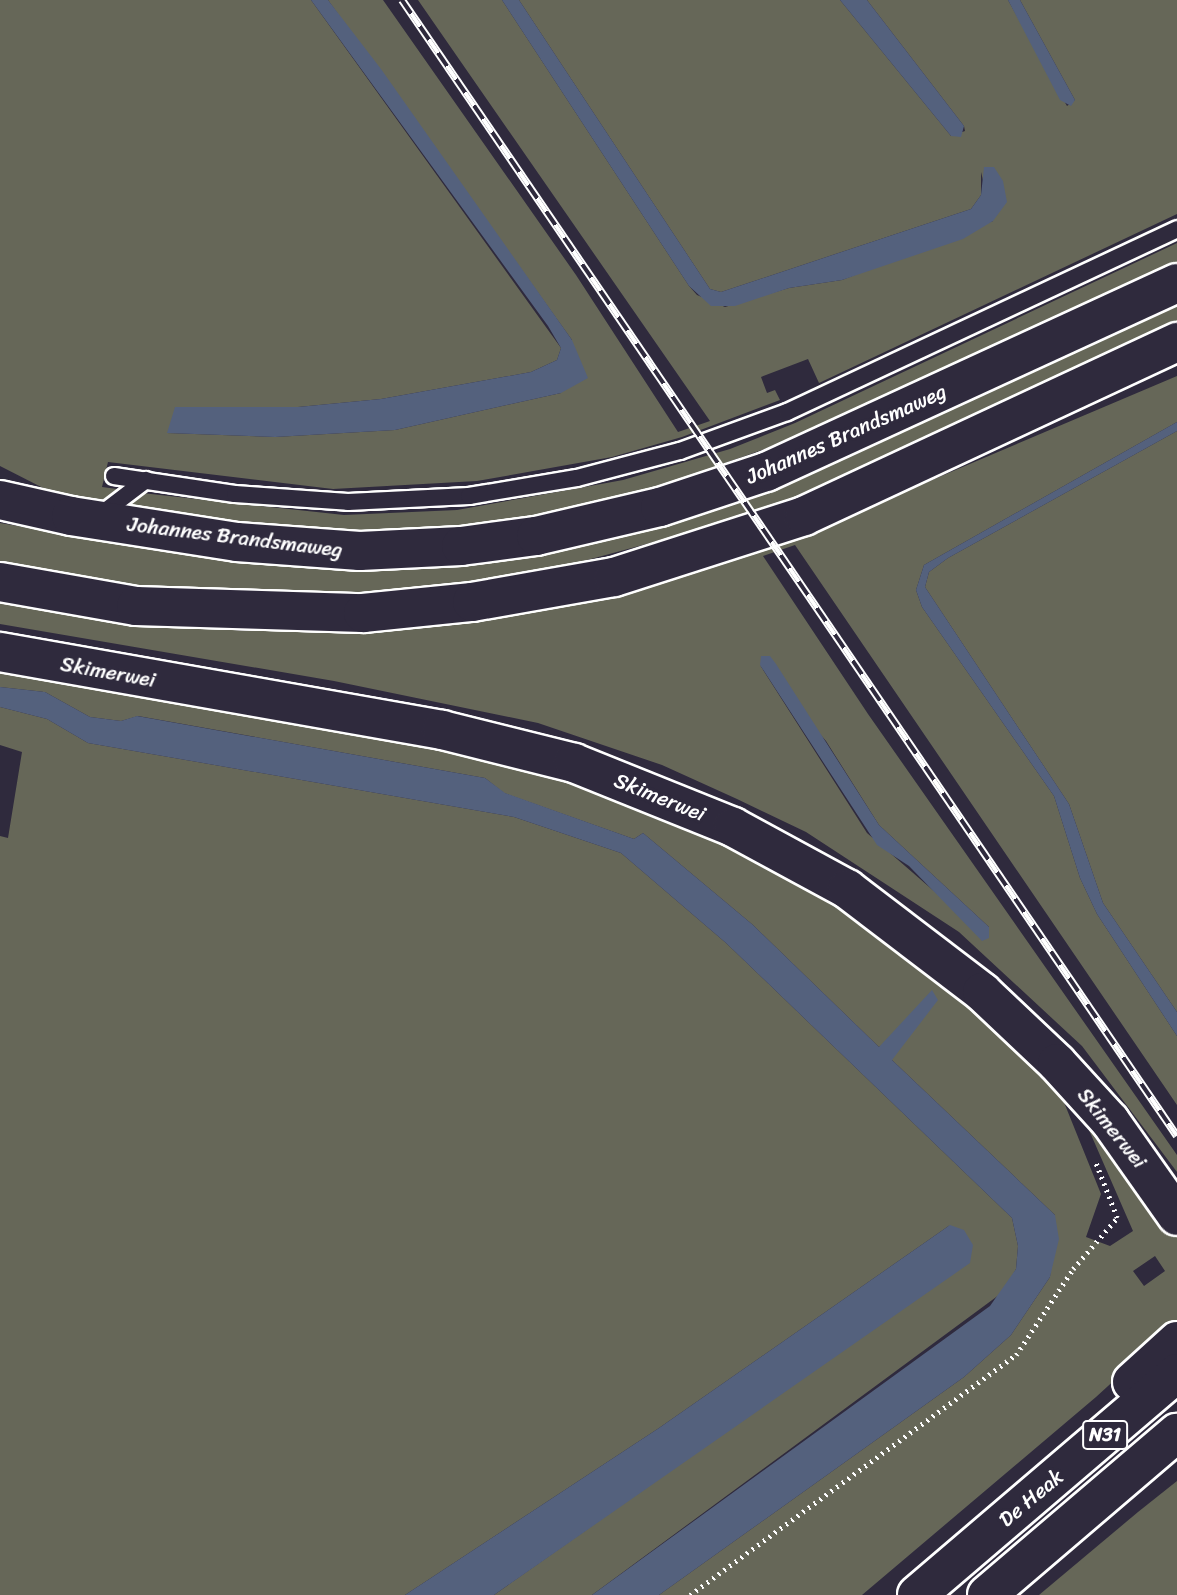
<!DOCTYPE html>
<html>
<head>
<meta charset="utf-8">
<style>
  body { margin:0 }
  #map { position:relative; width:1177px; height:1595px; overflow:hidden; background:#2f2a3d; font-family:Sriracha,sans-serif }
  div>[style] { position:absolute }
  .green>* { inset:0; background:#666758 }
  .water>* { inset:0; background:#54617d }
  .path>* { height:4.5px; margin-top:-2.25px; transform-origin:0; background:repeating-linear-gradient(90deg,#fff 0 2px,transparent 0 7px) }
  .roads { filter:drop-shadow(2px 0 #fff) drop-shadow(-2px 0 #fff) drop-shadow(0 2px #fff) drop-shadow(0 -2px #fff) }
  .service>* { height:16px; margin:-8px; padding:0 8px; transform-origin:8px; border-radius:8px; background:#2f2a3d }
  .tertiary>* { height:38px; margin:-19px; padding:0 19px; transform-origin:19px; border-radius:19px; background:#2f2a3d }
  .primary>* { height:38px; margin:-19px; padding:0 19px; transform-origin:19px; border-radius:19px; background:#2f2a3d }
  .trunk>* { height:38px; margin:-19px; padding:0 19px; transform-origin:19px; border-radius:19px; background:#2f2a3d }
  .rail>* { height:8px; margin-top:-4px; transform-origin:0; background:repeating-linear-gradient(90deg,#2f2a3d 0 16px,#fff 0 32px); box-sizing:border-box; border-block:2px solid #fff }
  span { translate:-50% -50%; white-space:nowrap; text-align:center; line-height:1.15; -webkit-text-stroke:6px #2f2a3d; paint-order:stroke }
  .shield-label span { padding:2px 5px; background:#2f2a3d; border:2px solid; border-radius:5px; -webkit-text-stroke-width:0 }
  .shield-label { font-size:19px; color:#fff; font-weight:700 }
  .street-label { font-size:21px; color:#fff }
</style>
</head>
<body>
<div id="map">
  <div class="green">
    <div style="clip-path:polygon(0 0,311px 0,561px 348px,557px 360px,531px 372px,381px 399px,298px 407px,167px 433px,275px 437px,395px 430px,561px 393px,572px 340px,328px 0,383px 0,576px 275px,678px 432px,710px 421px,418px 0,502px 0,689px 286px,697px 295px,725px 307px,789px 288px,842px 280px,993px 221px,981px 172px,981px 195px,971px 209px,721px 292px,710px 289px,519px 0,840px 0,951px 136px,965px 131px,964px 126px,867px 0,1008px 0,1067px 106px,1075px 100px,1020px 0,1177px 0,1177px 214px,819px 383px,808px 359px,761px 377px,767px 393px,775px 390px,780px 400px,682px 437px,612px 457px,477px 481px,333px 489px,108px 462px,102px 487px,117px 489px,97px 505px,49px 491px,0 466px)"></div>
    <div style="clip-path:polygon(1177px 243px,1177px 265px,824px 428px,612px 503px,464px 529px,399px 533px,286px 530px,122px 509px,142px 493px,344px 515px,457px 510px,623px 480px,730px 449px,795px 423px)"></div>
    <div style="clip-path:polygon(1177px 300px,1177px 323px,772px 510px,528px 576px,450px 588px,323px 597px,159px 591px,0 564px,0 523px,110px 541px,658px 524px,799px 479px)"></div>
    <div style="clip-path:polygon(evenodd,1177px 376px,1177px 422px,924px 565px,916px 590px,922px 607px,1054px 796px,1080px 878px,1097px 914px,1177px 1036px,1177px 1105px,795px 545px,763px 556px,868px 714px,1177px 1155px,1177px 1172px,1082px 1046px,959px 932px,806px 832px,737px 799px,662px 765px,538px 723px,334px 681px,0 624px,0 600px,152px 624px,248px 631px,341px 631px,800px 536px,1177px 376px,760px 665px,826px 741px,879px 825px,989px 927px,988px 938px,867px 833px,760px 665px)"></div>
    <div style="clip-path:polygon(1177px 431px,1177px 1012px,1103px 903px,1069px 804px,925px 587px,929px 572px,948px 558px)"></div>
    <div style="clip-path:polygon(evenodd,0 670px,489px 756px,624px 798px,734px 845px,886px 934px,1055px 1080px,1101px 1194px,1086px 1237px,1110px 1246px,1133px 1231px,1089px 1130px,1093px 1123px,1177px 1236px,1177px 1323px,1096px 1397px,862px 1595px,659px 1595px,964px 1377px,1011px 1335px,1050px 1277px,1055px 1215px,892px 1060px,884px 1044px,879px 1047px,753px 925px,643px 833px,634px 839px,504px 793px,485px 778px,138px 716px,121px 721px,90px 717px,45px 692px,0 687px,0 670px,1155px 1256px,1165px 1271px,1144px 1286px,1133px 1271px,1155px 1256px)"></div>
    <div style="clip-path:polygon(0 707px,47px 719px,88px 743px,514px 817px,621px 853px,726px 943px,1012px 1218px,1018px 1246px,1016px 1269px,1003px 1292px,592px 1595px,494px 1595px,732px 1427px,950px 1225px,659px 1428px,405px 1595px,0 1595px,0 836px,8px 838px,22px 752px,0 745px)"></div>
    <div style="clip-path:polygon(1177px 1481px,1177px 1595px,1039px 1595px,1138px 1512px)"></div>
  </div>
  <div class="water">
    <div style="clip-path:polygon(311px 0,328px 0,381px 69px,572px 340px,588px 378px,561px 393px,395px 430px,275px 437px,167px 433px,175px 407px,298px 407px,381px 399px,531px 372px,557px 360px,561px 348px,548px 326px)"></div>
    <div style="clip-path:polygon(502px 0,519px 0,710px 289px,721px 292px,971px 209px,981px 195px,984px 167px,994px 167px,1003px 181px,1007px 202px,993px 221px,963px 239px,842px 280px,789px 288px,735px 306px,711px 306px,689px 286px)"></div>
    <div style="clip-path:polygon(840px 0,867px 0,964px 126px,961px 137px,951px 136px)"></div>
    <div style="clip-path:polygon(1008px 0,1020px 0,1075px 100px,1071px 106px,1060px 100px)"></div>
    <div style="clip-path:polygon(1177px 422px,1177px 431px,948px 558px,929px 572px,925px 587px,1069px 804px,1103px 903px,1177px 1012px,1177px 1036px,1097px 914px,1080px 878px,1054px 796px,922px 607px,916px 590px,924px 565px)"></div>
    <div style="clip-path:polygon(761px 656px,770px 656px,776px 664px,879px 825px,989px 927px,989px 938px,982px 941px,909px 866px,877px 845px,760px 665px)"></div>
    <div style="clip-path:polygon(0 687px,45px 692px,90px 717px,121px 721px,137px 716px,485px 778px,505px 793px,634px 839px,643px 833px,753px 925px,879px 1047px,932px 990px,938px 1000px,892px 1060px,1055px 1215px,1059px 1239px,1050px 1277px,1011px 1335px,964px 1377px,659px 1595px,592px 1595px,990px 1306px,1016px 1269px,1018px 1246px,1012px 1218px,726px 943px,621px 853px,514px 817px,88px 743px,47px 719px,0 707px)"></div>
    <div style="clip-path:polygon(950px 1225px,964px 1230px,973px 1245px,970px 1263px,494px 1595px,405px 1595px,659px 1428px)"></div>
  </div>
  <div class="path">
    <div style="left:690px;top:1595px;width:405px;rotate:-36.4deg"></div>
    <div style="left:1016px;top:1355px;width:103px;rotate:-56.5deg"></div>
    <div style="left:1073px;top:1269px;width:67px;rotate:-49.2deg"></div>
    <div style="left:1117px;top:1218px;width:61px;rotate:-111.1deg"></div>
  </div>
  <div class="roads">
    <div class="service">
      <div style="left:114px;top:476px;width:122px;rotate:8.5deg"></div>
      <div style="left:235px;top:494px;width:113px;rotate:4deg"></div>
      <div style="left:348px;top:502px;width:121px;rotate:-2.8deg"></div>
      <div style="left:469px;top:496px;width:109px;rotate:-9.5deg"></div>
      <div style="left:577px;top:478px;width:106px;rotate:-14.7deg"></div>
      <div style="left:680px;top:451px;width:114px;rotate:-20deg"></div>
      <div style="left:787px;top:412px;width:431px;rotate:-25.1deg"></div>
      <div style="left:100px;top:515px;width:58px;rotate:-37.3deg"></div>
    </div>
    <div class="tertiary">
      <div style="left:0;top:652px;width:449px;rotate:10deg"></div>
      <div style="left:442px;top:730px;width:136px;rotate:14deg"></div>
      <div style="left:574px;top:763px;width:171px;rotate:21.9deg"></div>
      <div style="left:733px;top:827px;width:130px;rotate:28.5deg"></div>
      <div style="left:847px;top:889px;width:170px;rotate:37.3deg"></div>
      <div style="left:982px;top:992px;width:103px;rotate:43.4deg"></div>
      <div style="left:1057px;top:1063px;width:79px;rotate:47.6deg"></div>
      <div style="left:1110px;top:1121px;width:116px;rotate:54.8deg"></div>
    </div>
    <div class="primary">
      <div style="left:0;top:500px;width:73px;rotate:12.7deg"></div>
      <div style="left:71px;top:516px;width:168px;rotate:8.9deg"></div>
      <div style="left:237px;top:542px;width:123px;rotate:4.2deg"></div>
      <div style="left:360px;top:551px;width:101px;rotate:-2.8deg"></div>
      <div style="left:461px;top:546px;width:76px;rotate:-7.6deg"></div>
      <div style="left:536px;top:536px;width:127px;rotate:-13.2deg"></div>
      <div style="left:660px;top:507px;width:112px;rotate:-18.3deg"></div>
      <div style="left:766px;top:472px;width:452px;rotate:-24.7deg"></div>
      <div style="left:0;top:582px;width:138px;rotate:10deg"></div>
      <div style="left:136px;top:606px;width:227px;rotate:1.8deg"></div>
      <div style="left:363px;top:613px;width:110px;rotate:-5.8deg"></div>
      <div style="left:472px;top:602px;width:144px;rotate:-10deg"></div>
      <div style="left:614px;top:577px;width:200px;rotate:-17.8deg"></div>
      <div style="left:804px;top:516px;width:412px;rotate:-25deg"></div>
    </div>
    <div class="trunk">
      <div style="left:1132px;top:1382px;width:61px;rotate:-42.3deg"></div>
      <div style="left:917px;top:1595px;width:342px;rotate:-40.5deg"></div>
      <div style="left:987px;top:1595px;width:250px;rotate:-40.5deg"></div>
    </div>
  </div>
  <div class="rail">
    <div style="left:402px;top:0;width:1375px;rotate:55.7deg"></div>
  </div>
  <div class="shield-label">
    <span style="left:1105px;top:1435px">N31</span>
  </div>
  <div class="street-label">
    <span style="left:846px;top:434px;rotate:-24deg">Johannes Brandsmaweg</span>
    <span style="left:235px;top:537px;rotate:7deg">Johannes Brandsmaweg</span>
    <span style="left:108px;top:672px;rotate:10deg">Skimerwei</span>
    <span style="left:660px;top:797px;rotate:22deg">Skimerwei</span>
    <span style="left:1112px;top:1128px;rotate:51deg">Skimerwei</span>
    <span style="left:1031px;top:1498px;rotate:-40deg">De Heak</span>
  </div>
</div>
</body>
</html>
